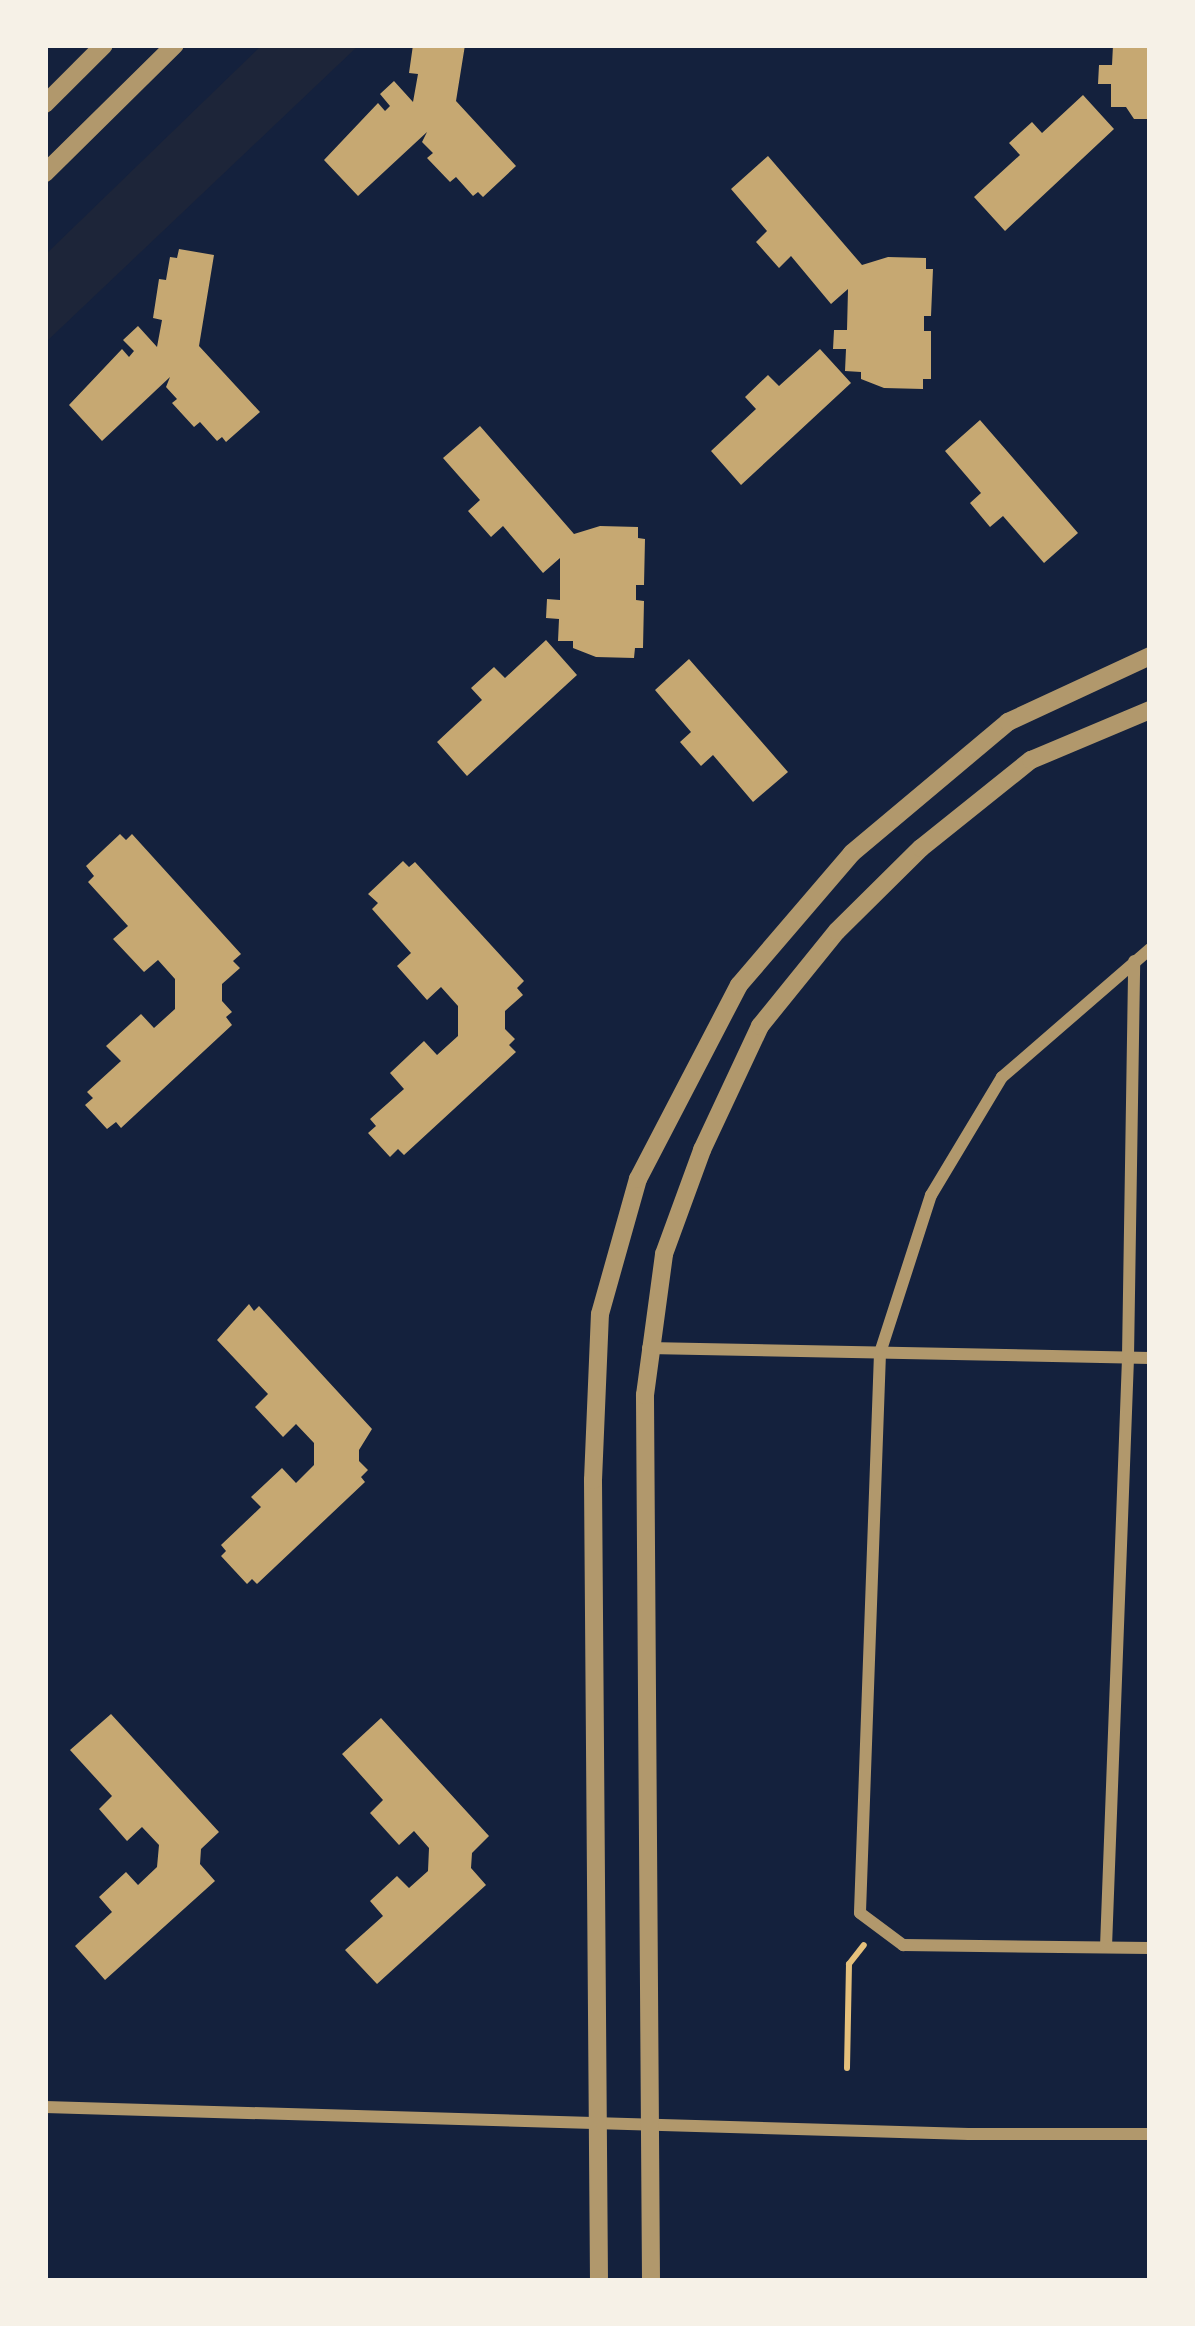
<!DOCTYPE html>
<html>
<head>
<meta charset="utf-8">
<style>
  body { margin:0 }
  #map { position:relative; width:1195px; height:2326px; overflow:hidden; background:#14213d; font-family:"Golos Text",sans-serif }
  div>[style] { position:absolute }
  .green>* { inset:0; background:#1d2539 }
  .building>* { inset:0; background:#c6a872 }
  .path>* { height:6px; margin:-3px; padding:0 3px; transform-origin:3px; border-radius:3px; background:#e5c07b }
  .minor>* { height:12px; margin:-6px; padding:0 6px; transform-origin:6px; border-radius:6px; background:#b1986c }
  .tertiary>* { height:18px; margin:-9px; padding:0 9px; transform-origin:9px; border-radius:9px; background:#b1986c }
  span { translate:-50% -50%; white-space:nowrap; text-align:center; line-height:1.15; -webkit-text-stroke:9px #f6f1e7; paint-order:stroke }
  .frame { position:absolute; inset:0; border:48px solid #f6f1e7; pointer-events:none }
</style>
</head>
<body>
<div id="map">
  <div class="green">
    <div style="clip-path:polygon(262px 45px,359px 45px,45px 343px,45px 255px)"></div>
  </div>
  <div class="building">
    <div style="clip-path:polygon(413px 45px,465px 45px,456px 101px,516px 166px,483px 197px,478px 192px,473px 196px,456px 177px,450px 182px,427px 158px,433px 153px,422px 142px,427px 132px,358px 196px,324px 160px,378px 103px,385px 111px,390px 106px,380px 94px,394px 81px,413px 102px,418px 74px,409px 73px)"></div>
    <div style="clip-path:polygon(1113px 45px,1150px 45px,1150px 119px,1134px 119px,1126px 107px,1111px 107px,1111px 84px,1098px 84px,1099px 65px,1112px 65px)"></div>
    <div style="clip-path:polygon(1083px 95px,1114px 129px,1005px 231px,974px 197px,1020px 155px,1009px 143px,1032px 122px,1042px 133px)"></div>
    <div style="clip-path:polygon(768px 156px,862px 265px,888px 257px,926px 258px,926px 269px,933px 269px,931px 316px,924px 316px,924px 331px,931px 331px,931px 379px,923px 379px,923px 389px,884px 388px,861px 379px,861px 372px,845px 371px,846px 349px,833px 349px,834px 330px,847px 330px,848px 289px,831px 304px,791px 256px,779px 268px,756px 242px,767px 231px,731px 189px)"></div>
    <div style="clip-path:polygon(179px 249px,214px 255px,199px 346px,260px 412px,226px 442px,222px 437px,217px 441px,200px 422px,194px 427px,172px 403px,177px 399px,166px 387px,170px 377px,102px 441px,69px 405px,122px 349px,129px 357px,134px 351px,123px 340px,138px 326px,157px 347px,162px 320px,153px 318px,159px 279px,166px 280px,170px 257px,177px 258px)"></div>
    <div style="clip-path:polygon(820px 349px,851px 383px,741px 485px,711px 451px,756px 409px,745px 397px,768px 375px,779px 386px)"></div>
    <div style="clip-path:polygon(980px 420px,1078px 533px,1044px 563px,1003px 516px,990px 527px,970px 503px,981px 493px,945px 451px)"></div>
    <div style="clip-path:polygon(480px 426px,574px 534px,600px 526px,638px 527px,638px 538px,645px 539px,644px 585px,636px 585px,636px 600px,644px 601px,643px 648px,635px 648px,634px 658px,596px 657px,573px 648px,573px 641px,558px 641px,559px 619px,546px 618px,547px 599px,560px 600px,560px 558px,543px 573px,503px 526px,491px 537px,468px 511px,480px 500px,443px 458px)"></div>
    <div style="clip-path:polygon(546px 640px,577px 675px,467px 776px,437px 742px,482px 700px,471px 688px,494px 667px,505px 678px)"></div>
    <div style="clip-path:polygon(689px 659px,788px 772px,753px 802px,713px 755px,701px 766px,680px 742px,691px 732px,655px 690px)"></div>
    <div style="clip-path:polygon(120px 834px,126px 840px,132px 834px,241px 954px,233px 961px,240px 968px,222px 984px,222px 1001px,232px 1012px,226px 1017px,232px 1025px,121px 1128px,116px 1122px,107px 1129px,85px 1105px,93px 1098px,87px 1092px,121px 1061px,106px 1046px,141px 1014px,154px 1028px,175px 1009px,175px 979px,158px 960px,144px 972px,113px 939px,128px 926px,88px 882px,94px 876px,86px 866px)"></div>
    <div style="clip-path:polygon(403px 861px,409px 867px,415px 862px,524px 981px,517px 988px,523px 995px,505px 1011px,505px 1029px,515px 1039px,509px 1045px,516px 1052px,404px 1155px,398px 1149px,390px 1157px,368px 1133px,376px 1126px,370px 1119px,404px 1089px,390px 1073px,424px 1041px,437px 1055px,458px 1036px,458px 1006px,441px 987px,427px 1000px,397px 966px,411px 953px,372px 909px,378px 903px,368px 894px)"></div>
    <div style="clip-path:polygon(249px 1304px,254px 1311px,259px 1306px,372px 1429px,359px 1450px,359px 1461px,368px 1470px,361px 1477px,365px 1482px,257px 1584px,252px 1579px,247px 1584px,221px 1556px,226px 1551px,221px 1545px,261px 1507px,251px 1497px,282px 1468px,296px 1483px,314px 1465px,314px 1443px,296px 1424px,283px 1437px,255px 1407px,268px 1394px,217px 1340px)"></div>
    <div style="clip-path:polygon(111px 1714px,219px 1832px,201px 1849px,200px 1864px,215px 1881px,105px 1980px,75px 1946px,112px 1912px,99px 1897px,126px 1872px,138px 1885px,157px 1867px,159px 1845px,142px 1827px,127px 1841px,99px 1809px,112px 1796px,70px 1750px)"></div>
    <div style="clip-path:polygon(381px 1718px,489px 1836px,472px 1853px,471px 1868px,486px 1885px,377px 1984px,345px 1950px,383px 1916px,370px 1901px,397px 1876px,409px 1888px,428px 1871px,429px 1848px,414px 1831px,399px 1845px,370px 1813px,383px 1800px,342px 1754px)"></div>
  </div>
  <div class="path">
    <div style="left:847px;top:2068px;width:104px;rotate:-88.9deg"></div>
    <div style="left:849px;top:1964px;width:24px;rotate:-52deg"></div>
  </div>
  <div class="minor">
    <div style="left:1150px;top:949px;width:196px;rotate:139.1deg"></div>
    <div style="left:1002px;top:1077px;width:138px;rotate:121deg"></div>
    <div style="left:931px;top:1195px;width:166px;rotate:107.9deg"></div>
    <div style="left:880px;top:1353px;width:560px;rotate:92.05deg"></div>
    <div style="left:860px;top:1913px;width:54px;rotate:36.7deg"></div>
    <div style="left:903px;top:1945px;width:247px;rotate:0.7deg"></div>
    <div style="left:648px;top:1348px;width:502px;rotate:1.14deg"></div>
    <div style="left:1106px;top:1947px;width:590px;rotate:-87.86deg"></div>
    <div style="left:1128px;top:1357px;width:396px;rotate:-89.1deg"></div>
    <div style="left:45px;top:2107px;width:924px;rotate:1.67deg"></div>
    <div style="left:969px;top:2134px;width:181px"></div>
  </div>
  <div class="tertiary">
    <div style="left:45px;top:104px;width:83px;rotate:-45deg"></div>
    <div style="left:45px;top:173px;width:182px;rotate:-44.6deg"></div>
    <div style="left:599px;top:2281px;width:801px;rotate:-90.43deg"></div>
    <div style="left:593px;top:1480px;width:166px;rotate:-87.6deg"></div>
    <div style="left:600px;top:1314px;width:140px;rotate:-74.3deg"></div>
    <div style="left:638px;top:1179px;width:219px;rotate:-62.5deg"></div>
    <div style="left:739px;top:985px;width:174px;rotate:-49.4deg"></div>
    <div style="left:852px;top:853px;width:204px;rotate:-40deg"></div>
    <div style="left:1008px;top:722px;width:157px;rotate:-24.9deg"></div>
    <div style="left:651px;top:2281px;width:886px;rotate:-90.39deg"></div>
    <div style="left:645px;top:1395px;width:142px;rotate:-82.3deg"></div>
    <div style="left:664px;top:1254px;width:111px;rotate:-69.9deg"></div>
    <div style="left:702px;top:1150px;width:137px;rotate:-64.9deg"></div>
    <div style="left:760px;top:1026px;width:122px;rotate:-51deg"></div>
    <div style="left:837px;top:931px;width:118px;rotate:-44.7deg"></div>
    <div style="left:921px;top:848px;width:141px;rotate:-38.7deg"></div>
    <div style="left:1031px;top:760px;width:129px;rotate:-22.8deg"></div>
  </div>
  <div class="frame"></div>
</div>
</body>
</html>
